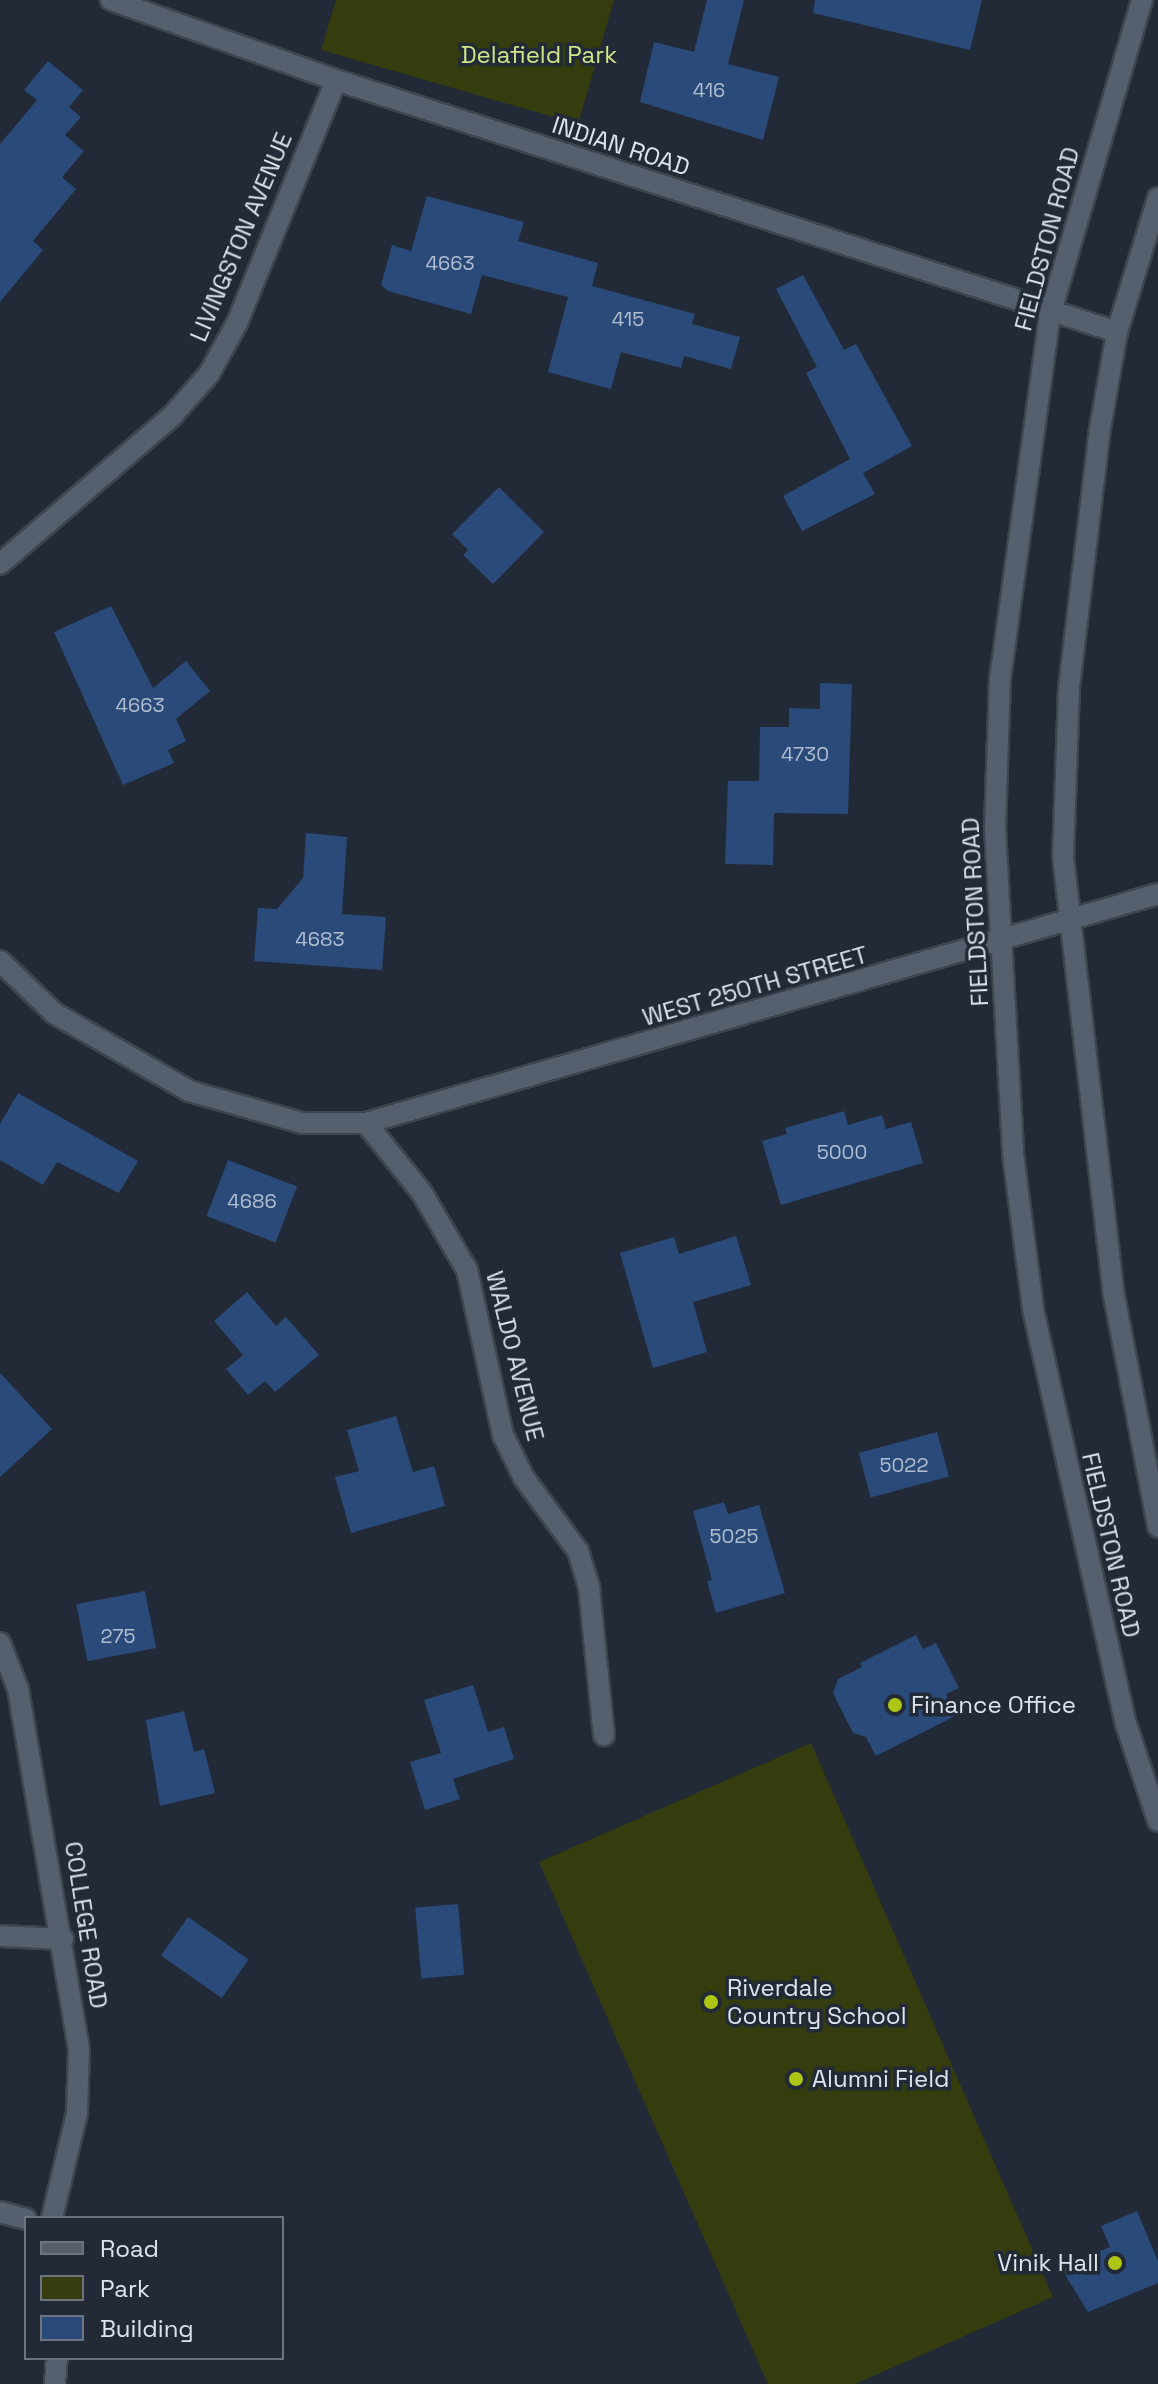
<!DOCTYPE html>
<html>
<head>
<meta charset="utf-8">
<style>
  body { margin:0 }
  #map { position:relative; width:1158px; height:2384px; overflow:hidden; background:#222a37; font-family:"Space Grotesk",sans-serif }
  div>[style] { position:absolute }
  .green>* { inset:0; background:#353d0f }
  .building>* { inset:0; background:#2a4a79; transform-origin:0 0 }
  .roads { filter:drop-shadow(2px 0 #3e454f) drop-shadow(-2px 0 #3e454f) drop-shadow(0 2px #3e454f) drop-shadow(0 -2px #3e454f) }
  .minor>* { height:20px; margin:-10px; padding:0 10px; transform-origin:10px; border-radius:10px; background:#555f6d }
  .dots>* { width:22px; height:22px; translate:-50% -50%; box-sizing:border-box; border:4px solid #222a37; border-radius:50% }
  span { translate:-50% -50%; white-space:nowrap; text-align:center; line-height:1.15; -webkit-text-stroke:7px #222a37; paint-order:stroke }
  .number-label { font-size:20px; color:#b1becf }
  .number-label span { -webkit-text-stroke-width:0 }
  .park-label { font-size:24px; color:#d0e488 }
  .street-label { font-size:24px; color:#dee4ec }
  .poi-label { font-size:24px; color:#dee4ec }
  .left { translate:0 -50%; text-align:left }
  .right { translate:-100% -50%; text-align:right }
  .legend { position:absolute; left:24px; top:2216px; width:260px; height:144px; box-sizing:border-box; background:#222a37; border:2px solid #6d747f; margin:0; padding:10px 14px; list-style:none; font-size:24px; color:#dee4ec }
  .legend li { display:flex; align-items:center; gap:16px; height:40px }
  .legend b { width:40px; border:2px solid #6d747f }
</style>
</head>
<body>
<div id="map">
  <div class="green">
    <div style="clip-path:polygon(336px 0,614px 0,578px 124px,321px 50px)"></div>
    <div style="clip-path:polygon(811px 1743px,1053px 2297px,855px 2384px,768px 2384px,539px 1862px)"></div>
  </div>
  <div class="building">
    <div style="clip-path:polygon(707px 0,744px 0,728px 64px,779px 77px,763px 140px,640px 102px,654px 42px,694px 52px)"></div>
    <div style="clip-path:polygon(815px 0,982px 0,970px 50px,813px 13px)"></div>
    <div style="clip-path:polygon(48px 61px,83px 90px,69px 107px,81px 117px,65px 135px,84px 151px,62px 177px,76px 189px,33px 241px,43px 250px,0 302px,0 144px,37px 100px,24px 90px)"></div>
    <div style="clip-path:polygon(427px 196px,524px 222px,518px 241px,598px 263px,592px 286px,695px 314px,692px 324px,740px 337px,731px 369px,684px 356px,681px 368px,621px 352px,611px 389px,548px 372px,568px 297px,482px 275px,471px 314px,388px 291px,381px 285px,392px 245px,411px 251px)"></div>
    <div style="clip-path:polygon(803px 275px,844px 350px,856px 344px,912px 446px,863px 473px,875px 494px,802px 531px,783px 496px,850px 459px,806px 373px,817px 367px,776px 289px)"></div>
    <div style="clip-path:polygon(499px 487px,544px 532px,493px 584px,463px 555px,468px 550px,452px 534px)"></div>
    <div style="clip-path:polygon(111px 606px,153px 688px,186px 661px,210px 691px,176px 719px,186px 741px,168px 750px,174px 763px,123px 785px,54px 632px)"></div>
    <div style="clip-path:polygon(820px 683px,852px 684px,848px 814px,774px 813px,773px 865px,725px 864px,728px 781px,759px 781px,760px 727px,789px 727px,789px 708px,820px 709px)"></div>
    <div style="clip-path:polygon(306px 833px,347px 837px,342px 914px,386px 917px,382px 970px,254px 961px,258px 908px,277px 909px,303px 878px)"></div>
    <div style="clip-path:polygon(18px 1093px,138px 1161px,119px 1193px,57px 1162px,43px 1185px,0 1160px,0 1124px)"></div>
    <div style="clip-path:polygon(844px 1111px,848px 1125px,882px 1115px,886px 1129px,911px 1122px,923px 1163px,781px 1205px,762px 1141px,787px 1134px,785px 1128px)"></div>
    <div style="left:228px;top:1160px;width:74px;height:60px;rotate:21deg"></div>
    <div style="clip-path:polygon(736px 1236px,751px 1285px,693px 1302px,707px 1352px,653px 1368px,620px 1253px,674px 1237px,679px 1254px)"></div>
    <div style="clip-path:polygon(247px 1292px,276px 1326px,286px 1317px,319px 1355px,275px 1392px,265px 1381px,248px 1395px,226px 1369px,243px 1355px,214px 1321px)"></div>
    <div style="clip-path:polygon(0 1373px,52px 1429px,0 1477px)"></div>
    <div style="clip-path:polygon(396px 1416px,413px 1472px,434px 1466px,445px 1506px,351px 1533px,335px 1477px,359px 1471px,347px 1430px)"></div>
    <div style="left:937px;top:1432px;width:46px;height:81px;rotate:75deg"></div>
    <div style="clip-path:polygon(724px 1502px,728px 1514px,759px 1505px,785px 1593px,716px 1613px,707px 1581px,712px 1580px,693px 1511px)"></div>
    <div style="left:145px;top:1591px;width:58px;height:70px;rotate:79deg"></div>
    <div style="clip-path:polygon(916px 1635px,923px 1649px,936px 1643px,959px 1688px,946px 1694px,957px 1715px,876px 1756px,866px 1737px,853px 1733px,833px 1693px,838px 1679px,862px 1667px,860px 1663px)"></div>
    <div style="clip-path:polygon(473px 1685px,488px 1732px,504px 1727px,514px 1759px,453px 1779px,460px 1799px,425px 1810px,410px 1762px,441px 1753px,424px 1700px)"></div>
    <div style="clip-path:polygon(184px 1711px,194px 1752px,204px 1749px,215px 1793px,160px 1806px,146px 1720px)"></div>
    <div style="left:458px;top:1904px;width:71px;height:43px;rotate:85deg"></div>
    <div style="left:188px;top:1917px;width:74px;height:47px;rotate:35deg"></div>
    <div style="clip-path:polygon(1137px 2211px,1158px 2261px,1158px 2283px,1088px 2312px,1061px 2268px,1110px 2247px,1101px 2226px)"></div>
  </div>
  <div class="roads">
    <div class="minor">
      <div style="left:111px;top:0;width:239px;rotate:19.6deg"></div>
      <div style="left:336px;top:80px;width:821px;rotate:17.88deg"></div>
      <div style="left:1142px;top:0;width:327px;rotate:106.3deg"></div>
      <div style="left:1050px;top:314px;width:367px;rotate:97.8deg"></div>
      <div style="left:1000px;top:678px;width:150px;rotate:91.9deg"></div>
      <div style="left:995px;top:828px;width:326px;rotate:86.8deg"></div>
      <div style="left:1013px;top:1154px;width:156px;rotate:82.6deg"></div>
      <div style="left:1033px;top:1309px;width:425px;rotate:77.4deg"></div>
      <div style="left:1126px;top:1724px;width:102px;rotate:71.7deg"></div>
      <div style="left:1158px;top:198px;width:140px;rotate:107deg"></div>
      <div style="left:1117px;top:332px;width:97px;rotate:100deg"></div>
      <div style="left:1100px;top:428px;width:262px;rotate:96.8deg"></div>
      <div style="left:1069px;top:688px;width:168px;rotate:92deg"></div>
      <div style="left:1063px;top:856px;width:437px;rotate:83.4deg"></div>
      <div style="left:1113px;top:1290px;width:241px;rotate:79.2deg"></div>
      <div style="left:0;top:564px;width:228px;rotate:-40.7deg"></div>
      <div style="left:173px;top:415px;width:55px;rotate:-48.7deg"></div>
      <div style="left:209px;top:374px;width:58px;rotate:-61.2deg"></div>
      <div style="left:237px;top:323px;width:262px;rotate:-67.8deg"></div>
      <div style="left:0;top:961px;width:75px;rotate:43.9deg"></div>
      <div style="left:54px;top:1013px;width:156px;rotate:30deg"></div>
      <div style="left:189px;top:1091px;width:117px;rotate:15.8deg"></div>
      <div style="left:302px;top:1123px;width:64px"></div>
      <div style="left:366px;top:1123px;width:90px;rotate:51.3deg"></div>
      <div style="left:422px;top:1193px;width:89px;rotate:59.7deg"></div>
      <div style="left:467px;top:1270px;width:169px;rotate:77.7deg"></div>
      <div style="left:503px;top:1435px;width:48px;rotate:64deg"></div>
      <div style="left:524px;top:1478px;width:91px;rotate:53.5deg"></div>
      <div style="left:578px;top:1551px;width:39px;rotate:73deg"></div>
      <div style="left:589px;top:1588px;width:148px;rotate:84.2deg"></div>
      <div style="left:366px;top:1123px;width:824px;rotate:-16.13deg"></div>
      <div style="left:0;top:1643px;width:49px;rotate:68.6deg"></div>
      <div style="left:18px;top:1689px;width:365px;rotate:80.4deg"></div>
      <div style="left:79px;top:2049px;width:64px;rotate:91.8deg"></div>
      <div style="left:77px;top:2113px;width:108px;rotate:103.4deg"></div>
      <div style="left:0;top:1936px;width:63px;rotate:2.7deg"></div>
      <div style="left:0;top:2212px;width:27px;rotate:15deg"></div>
      <div style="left:55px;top:2384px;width:26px;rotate:-86deg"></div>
    </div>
  </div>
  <div class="dots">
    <div style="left:895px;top:1705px;background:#acc611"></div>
    <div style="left:711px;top:2002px;background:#acc611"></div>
    <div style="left:796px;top:2079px;background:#acc611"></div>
    <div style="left:1115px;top:2263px;background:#acc611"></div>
  </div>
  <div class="number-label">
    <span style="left:709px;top:90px">416</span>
    <span style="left:450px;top:263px">4663</span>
    <span style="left:628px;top:319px">415</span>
    <span style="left:140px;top:705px">4663</span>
    <span style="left:805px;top:754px">4730</span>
    <span style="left:320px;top:939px">4683</span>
    <span style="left:842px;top:1152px">5000</span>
    <span style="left:252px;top:1201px">4686</span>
    <span style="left:904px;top:1465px">5022</span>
    <span style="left:734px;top:1536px">5025</span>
    <span style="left:118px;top:1636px">275</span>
  </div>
  <div class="park-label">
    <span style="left:539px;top:55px">Delafield Park</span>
  </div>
  <div class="street-label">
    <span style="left:621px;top:146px;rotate:18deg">INDIAN ROAD</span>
    <span style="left:241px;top:237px;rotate:-67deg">LIVINGSTON AVENUE</span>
    <span style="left:1047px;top:239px;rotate:-75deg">FIELDSTON ROAD</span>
    <span style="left:975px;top:912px;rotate:-93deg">FIELDSTON ROAD</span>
    <span style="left:755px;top:986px;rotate:-16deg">WEST 250TH STREET</span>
    <span style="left:515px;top:1356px;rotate:76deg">WALDO AVENUE</span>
    <span style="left:1111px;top:1545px;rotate:77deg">FIELDSTON ROAD</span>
    <span style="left:86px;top:1925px;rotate:81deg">COLLEGE ROAD</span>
  </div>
  <div class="poi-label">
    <span class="left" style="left:911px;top:1705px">Finance Office</span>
    <span class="left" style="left:727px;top:2002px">Riverdale<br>Country School</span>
    <span class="left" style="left:812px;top:2079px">Alumni Field</span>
    <span class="right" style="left:1099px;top:2263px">Vinik Hall</span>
  </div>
  <ul class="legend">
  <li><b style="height:10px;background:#555f6d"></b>Road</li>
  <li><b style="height:22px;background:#353d0f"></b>Park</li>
  <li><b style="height:22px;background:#2a4a79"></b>Building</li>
  </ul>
</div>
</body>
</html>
